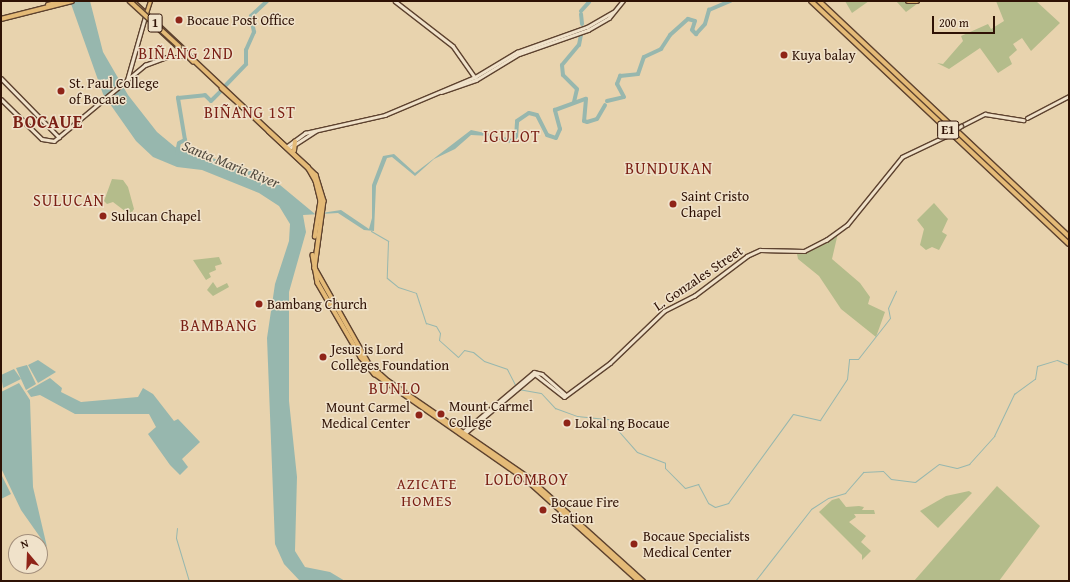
<!DOCTYPE html>
<html>
<head>
<meta charset="utf-8">
<style>
  body { margin:0 }
  #map { position:relative; width:1070px; height:582px; overflow:hidden; background:#e8d3ae; font-family:"Gentium Book Plus",serif }
  div>[style] { position:absolute }
  .green>* { inset:0; background:#b4bc8b }
  .water>* { inset:0; background:#97b7ae }
  .stream>* { height:1px; margin:-0.5px; padding:0 0.5px; transform-origin:0.5px; border-radius:0.5px; background:#97b7ae }
  .river>* { height:4px; margin:-2px; padding:0 2px; transform-origin:2px; border-radius:2px; background:#97b7ae }
  .roads { filter:drop-shadow(1px 0 #5d422f) drop-shadow(-1px 0 #5d422f) drop-shadow(0 1px #5d422f) drop-shadow(0 -1px #5d422f) }
  .tertiary>* { height:2.5px; margin:-1.25px; padding:0 1.25px; transform-origin:1.25px; border-radius:1.25px; background:#f0e2ca }
  .secondary>* { height:2.5px; margin:-1.25px; padding:0 1.25px; transform-origin:1.25px; border-radius:1.25px; background:#f0e2ca }
  .primary>* { height:3px; margin:-1.5px; padding:0 1.5px; transform-origin:1.5px; border-radius:1.5px; background:#e4ba77 }
  .trunk>* { height:3.5px; margin:-1.75px; padding:0 1.75px; transform-origin:1.75px; border-radius:1.75px; background:#e4ba77 }
  .motorway>* { height:4px; margin:-2px; padding:0 2px; transform-origin:2px; border-radius:2px; background:#e4ba77 }
  .bridges { filter:drop-shadow(1px 0 #5d422f) drop-shadow(-1px 0 #5d422f) drop-shadow(0 1px #5d422f) drop-shadow(0 -1px #5d422f) }
  .tertiary-bridge>* { height:2.5px; margin:-1.25px; padding:0 1.25px; transform-origin:1.25px; border-radius:1.25px; background:#f0e2ca }
  .trunk-bridge>* { height:3.5px; margin:-1.75px; padding:0 1.75px; transform-origin:1.75px; border-radius:1.75px; background:#e4ba77 }
  .dots>* { width:11px; height:11px; translate:-50% -50%; box-sizing:border-box; border:2px solid #f0e2ca; border-radius:50% }
  span { translate:-50% -50%; white-space:nowrap; text-align:center; line-height:1.15; -webkit-text-stroke:3px #f0e2ca; paint-order:stroke }
  .shield-label span { padding:1px 3px; background:#f0e2ca; border:1px solid; border-radius:3px; -webkit-text-stroke-width:0 }
  .shield-label { font-size:13px; color:#2f1205; font-weight:700 }
  .poi-label { font-size:14px; color:#2f1205 }
  .left { translate:0 -50%; text-align:left }
  .right { translate:-100% -50%; text-align:right }
  .street-label { font-size:14px; color:#2f1205 }
  .water-label { font-size:15px; color:#534c40; font-style:italic }
  .neighbourhood-label { font-size:15px; color:#7a1f14; letter-spacing:1px }
  .quarter-label { font-size:16px; color:#7a1f14; letter-spacing:1px }
  .district-label { font-size:18px; color:#7a1f14; font-weight:700; letter-spacing:1px }
  .frame { position:absolute; inset:0; border:2px solid #2f1205; pointer-events:none }
  .north { position:absolute; left:8px; top:534px; width:40px; height:40px; box-sizing:border-box; background:#f0e2ca; border:1px solid #a38f7b; border-radius:50%; rotate:341deg; font-size:11px; font-weight:700; line-height:16px; text-align:center; color:#2f1205 }
  .north::after { content:''; display:block; margin:auto; width:14px; height:18px; background:#8f2418; clip-path:polygon(50% 0,100% 100%,50% 72%,0 100%) }
  .scale { position:absolute; left:932px; top:16px; width:63px; height:18px; box-sizing:border-box; border:2px solid #2f1205; border-top:0; padding-left:5px; font-size:12px; line-height:14px; white-space:nowrap; color:#2f1205; -webkit-text-stroke:3px #f0e2ca; paint-order:stroke }
</style>
</head>
<body>
<div id="map">
  <div class="green">
    <div style="clip-path:polygon(845px 1px,869px 1px,852px 13px)"></div>
    <div style="clip-path:polygon(896px 1px,921px 1px,906px 12px)"></div>
    <div style="clip-path:polygon(996px 1px,1036px 1px,1060px 23px,1031px 51px,1022px 38px,1013px 44px,1017px 50px,1009px 57px,1012px 64px,998px 73px,980px 48px,949px 69px,937px 63px,943px 64px,963px 41px,961px 36px,988px 24px,991px 29px,1004px 21px)"></div>
    <div style="clip-path:polygon(112px 179px,123px 180px,128px 187px,134px 209px,130px 215px,113px 202px,107px 204px,104px 201px)"></div>
    <div style="clip-path:polygon(934px 203px,948px 219px,942px 232px,947px 235px,939px 250px,932px 247px,926px 250px,920px 245px,924px 229px,917px 220px)"></div>
    <div style="clip-path:polygon(838px 233px,832px 259px,860px 283px,870px 297px,868px 304px,885px 312px,876px 337px,841px 309px,819px 276px,798px 259px,797px 254px)"></div>
    <div style="clip-path:polygon(219px 257px,222px 264px,215px 266px,216px 270px,209px 273px,211px 277px,206px 280px,193px 260px)"></div>
    <div style="clip-path:polygon(213px 282px,217px 288px,227px 283px,229px 287px,213px 296px,207px 290px)"></div>
    <div style="clip-path:polygon(997px 486px,1040px 526px,999px 581px,914px 581px)"></div>
    <div style="clip-path:polygon(969px 491px,972px 493px,938px 528px,920px 511px,946px 496px)"></div>
    <div style="clip-path:polygon(839px 498px,846px 507px,859px 506px,864px 507px,862px 510px,874px 510px,875px 514px,854px 514px,856px 517px,849px 522px,866px 536px,861px 542px,871px 551px,862px 560px,862px 555px,819px 512px,832px 500px)"></div>
  </div>
  <div class="water">
    <div style="clip-path:polygon(70px 1px,90px 1px,103px 52px,128px 95px,157px 132px,175px 147px,246px 168px,280px 185px,315px 214px,341px 210px,369px 229px,372px 218px,372px 185px,383px 156px,394px 154px,415px 173px,471px 130px,504px 137px,502px 141px,490px 136px,471px 135px,455px 149px,434px 159px,415px 176px,392px 157px,387px 158px,376px 186px,374px 231px,364px 230px,338px 213px,303px 215px,306px 232px,289px 292px,289px 401px,297px 477px,295px 551px,305px 567px,330px 572px,345px 581px,300px 581px,284px 564px,275px 544px,267px 338px,275px 284px,289px 241px,290px 224px,279px 206px,259px 193px,202px 170px,177px 167px,153px 157px,136px 141px,103px 94px)"></div>
    <div style="clip-path:polygon(38px 360px,56px 372px,38px 383px,28px 365px)"></div>
    <div style="clip-path:polygon(27px 365px,36px 384px,26px 390px,16px 368px)"></div>
    <div style="clip-path:polygon(14px 369px,21px 379px,3px 388px,1px 375px)"></div>
    <div style="clip-path:polygon(50px 378px,62px 388px,61px 392px,81px 402px,138px 397px,143px 388px,153px 394px,174px 421px,178px 419px,200px 442px,182px 459px,188px 467px,180px 475px,170px 465px,148px 434px,156px 427px,149px 414px,75px 414px,40px 395px,31px 397px,27px 391px)"></div>
    <div style="clip-path:polygon(19px 383px,30px 400px,33px 487px,47px 547px,21px 510px,1px 468px,1px 392px)"></div>
    <div style="clip-path:polygon(1px 474px,11px 494px,1px 499px)"></div>
  </div>
  <div class="stream">
    <div style="left:589px;top:1px;width:1px"></div>
    <div style="left:371px;top:231px;width:20px;rotate:30deg"></div>
    <div style="left:388px;top:241px;width:37px;rotate:92deg"></div>
    <div style="left:387px;top:278px;width:14px;rotate:39deg"></div>
    <div style="left:398px;top:287px;width:19px;rotate:18deg"></div>
    <div style="left:416px;top:293px;width:32px;rotate:72deg"></div>
    <div style="left:426px;top:323px;width:10px;rotate:17deg"></div>
    <div style="left:436px;top:326px;width:8px;rotate:60deg"></div>
    <div style="left:440px;top:333px;width:7px;rotate:98deg"></div>
    <div style="left:439px;top:340px;width:25px;rotate:42deg"></div>
    <div style="left:458px;top:357px;width:9px;rotate:-49deg"></div>
    <div style="left:464px;top:350px;width:9px;rotate:13deg"></div>
    <div style="left:473px;top:352px;width:14px;rotate:39deg"></div>
    <div style="left:484px;top:361px;width:24px;rotate:19deg"></div>
    <div style="left:507px;top:369px;width:20px;rotate:63deg"></div>
    <div style="left:518px;top:389px;width:23px;rotate:10deg"></div>
    <div style="left:541px;top:393px;width:21px;rotate:47deg"></div>
    <div style="left:555px;top:408px;width:23px;rotate:20deg"></div>
    <div style="left:577px;top:416px;width:31px;rotate:6deg"></div>
    <div style="left:608px;top:419px;width:44px;rotate:48.7deg"></div>
    <div style="left:637px;top:452px;width:30px;rotate:21deg"></div>
    <div style="left:665px;top:463px;width:5px;rotate:90deg"></div>
    <div style="left:665px;top:468px;width:28px;rotate:45deg"></div>
    <div style="left:685px;top:488px;width:14px;rotate:-17deg"></div>
    <div style="left:698px;top:484px;width:21px;rotate:62deg"></div>
    <div style="left:708px;top:503px;width:8px;rotate:30deg"></div>
    <div style="left:715px;top:507px;width:14px;rotate:-17deg"></div>
    <div style="left:728px;top:503px;width:110px;rotate:-53.9deg"></div>
    <div style="left:793px;top:414px;width:28px;rotate:13deg"></div>
    <div style="left:820px;top:420px;width:49px;rotate:-56.6deg"></div>
    <div style="left:847px;top:379px;width:20px;rotate:-84deg"></div>
    <div style="left:849px;top:359px;width:9px"></div>
    <div style="left:858px;top:359px;width:52px;rotate:-52deg"></div>
    <div style="left:890px;top:318px;width:10px;rotate:-101deg"></div>
    <div style="left:888px;top:308px;width:19px;rotate:-65deg"></div>
    <div style="left:177px;top:528px;width:10px;rotate:96deg"></div>
    <div style="left:176px;top:538px;width:45px;rotate:73.2deg"></div>
    <div style="left:102px;top:581px;width:21px"></div>
    <div style="left:755px;top:581px;width:91px;rotate:-52.1deg"></div>
    <div style="left:811px;top:509px;width:20px;rotate:-33deg"></div>
    <div style="left:828px;top:498px;width:18px;rotate:-16deg"></div>
    <div style="left:845px;top:493px;width:28px;rotate:-49deg"></div>
    <div style="left:863px;top:472px;width:20px;rotate:-3deg"></div>
    <div style="left:883px;top:471px;width:11px;rotate:45deg"></div>
    <div style="left:891px;top:479px;width:24px;rotate:7deg"></div>
    <div style="left:915px;top:482px;width:30px;rotate:-37deg"></div>
    <div style="left:939px;top:464px;width:18px;rotate:13deg"></div>
    <div style="left:957px;top:468px;width:13px;rotate:-18deg"></div>
    <div style="left:969px;top:464px;width:38px;rotate:-48deg"></div>
    <div style="left:994px;top:436px;width:47px;rotate:-64.5deg"></div>
    <div style="left:1014px;top:394px;width:26px;rotate:-36deg"></div>
    <div style="left:1035px;top:379px;width:13px;rotate:-81deg"></div>
    <div style="left:1037px;top:366px;width:21px;rotate:-17deg"></div>
    <div style="left:1057px;top:360px;width:13px;rotate:23deg"></div>
  </div>
  <div class="river">
    <div style="left:581px;top:11px;width:12px;rotate:-48deg"></div>
    <div style="left:581px;top:14px;width:10px;rotate:84deg"></div>
    <div style="left:226px;top:85px;width:29px;rotate:-46deg"></div>
    <div style="left:246px;top:64px;width:14px;rotate:-90deg"></div>
    <div style="left:246px;top:50px;width:20px;rotate:-66deg"></div>
    <div style="left:254px;top:32px;width:16px;rotate:-101deg"></div>
    <div style="left:251px;top:16px;width:22px;rotate:-43deg"></div>
    <div style="left:607px;top:101px;width:17px;rotate:-13deg"></div>
    <div style="left:624px;top:97px;width:15px;rotate:-118deg"></div>
    <div style="left:617px;top:84px;width:9px;rotate:-69deg"></div>
    <div style="left:620px;top:76px;width:18px;rotate:-6deg"></div>
    <div style="left:638px;top:74px;width:18px;rotate:-71deg"></div>
    <div style="left:644px;top:57px;width:19px;rotate:-25deg"></div>
    <div style="left:661px;top:49px;width:17px;rotate:-57deg"></div>
    <div style="left:670px;top:35px;width:24px;rotate:-42deg"></div>
    <div style="left:688px;top:19px;width:7px;rotate:16deg"></div>
    <div style="left:695px;top:21px;width:9px;rotate:108deg"></div>
    <div style="left:692px;top:30px;width:6px;rotate:45deg"></div>
    <div style="left:696px;top:34px;width:13px;rotate:-48deg"></div>
    <div style="left:705px;top:24px;width:15px;rotate:-74deg"></div>
    <div style="left:709px;top:10px;width:23px;rotate:-23deg"></div>
    <div style="left:574px;top:102px;width:13px;rotate:-77deg"></div>
    <div style="left:577px;top:89px;width:20px;rotate:-135deg"></div>
    <div style="left:563px;top:75px;width:10px;rotate:-96deg"></div>
    <div style="left:562px;top:65px;width:26px;rotate:-50deg"></div>
    <div style="left:579px;top:45px;width:10px;rotate:-79deg"></div>
    <div style="left:499px;top:138px;width:12px;rotate:14deg"></div>
    <div style="left:511px;top:141px;width:6px;rotate:-39deg"></div>
    <div style="left:516px;top:137px;width:16px;rotate:-86deg"></div>
    <div style="left:517px;top:121px;width:14px;rotate:-34deg"></div>
    <div style="left:529px;top:113px;width:8px;rotate:14deg"></div>
    <div style="left:537px;top:115px;width:22px;rotate:63deg"></div>
    <div style="left:547px;top:135px;width:9px;rotate:18deg"></div>
    <div style="left:556px;top:138px;width:10px;rotate:-66deg"></div>
    <div style="left:560px;top:129px;width:20px;rotate:-105deg"></div>
    <div style="left:555px;top:110px;width:33px;rotate:-20deg"></div>
    <div style="left:586px;top:99px;width:22px;rotate:95deg"></div>
    <div style="left:584px;top:121px;width:3px;rotate:18deg"></div>
    <div style="left:587px;top:122px;width:10px;rotate:-17deg"></div>
    <div style="left:597px;top:119px;width:16px;rotate:-60deg"></div>
    <div style="left:177px;top:153px;width:10px;rotate:-79deg"></div>
    <div style="left:179px;top:143px;width:7px;rotate:-27deg"></div>
    <div style="left:185px;top:140px;width:43px;rotate:-99.5deg"></div>
    <div style="left:178px;top:98px;width:27px;rotate:-6deg"></div>
    <div style="left:205px;top:95px;width:8px;rotate:45deg"></div>
    <div style="left:211px;top:101px;width:16px;rotate:-45deg"></div>
  </div>
  <div class="roads">
    <div class="tertiary">
      <div style="left:395px;top:1px;width:73px;rotate:37.8deg"></div>
      <div style="left:453px;top:46px;width:38px;rotate:55deg"></div>
      <div style="left:1px;top:78px;width:83px;rotate:45.5deg"></div>
      <div style="left:1027px;top:118px;width:47px;rotate:-27.6deg"></div>
      <div style="left:961px;top:126px;width:27px;rotate:-27deg"></div>
      <div style="left:985px;top:114px;width:39px;rotate:9deg"></div>
      <div style="left:462px;top:433px;width:94px;rotate:-40.3deg"></div>
      <div style="left:534px;top:372px;width:8px;rotate:14deg"></div>
      <div style="left:542px;top:374px;width:32px;rotate:41deg"></div>
      <div style="left:464px;top:434px;width:93px;rotate:-40.2deg"></div>
      <div style="left:535px;top:374px;width:37px;rotate:38deg"></div>
      <div style="left:564px;top:397px;width:57px;rotate:-36.5deg"></div>
      <div style="left:610px;top:363px;width:75px;rotate:-43.9deg"></div>
      <div style="left:664px;top:311px;width:34px;rotate:-27deg"></div>
      <div style="left:694px;top:296px;width:66px;rotate:-37deg"></div>
      <div style="left:747px;top:256px;width:14px;rotate:-25deg"></div>
      <div style="left:760px;top:250px;width:44px;rotate:1.3deg"></div>
      <div style="left:804px;top:251px;width:25px;rotate:-27deg"></div>
      <div style="left:826px;top:240px;width:26px;rotate:-36deg"></div>
      <div style="left:847px;top:225px;width:87px;rotate:-51deg"></div>
      <div style="left:902px;top:157px;width:49px;rotate:-25.5deg"></div>
    </div>
    <div class="secondary">
      <div style="left:127px;top:80px;width:66px;rotate:-74.1deg"></div>
      <div style="left:441px;top:92px;width:37px;rotate:-19deg"></div>
      <div style="left:476px;top:80px;width:50px;rotate:-31.2deg"></div>
      <div style="left:519px;top:54px;width:73px;rotate:-19.2deg"></div>
      <div style="left:588px;top:30px;width:24px;rotate:-30deg"></div>
      <div style="left:609px;top:18px;width:22px;rotate:-51deg"></div>
      <div style="left:1px;top:99px;width:57px;rotate:44.3deg"></div>
      <div style="left:42px;top:139px;width:12px;rotate:9deg"></div>
      <div style="left:54px;top:141px;width:119px;rotate:-39.9deg"></div>
      <div style="left:145px;top:65px;width:23px;rotate:-20deg"></div>
      <div style="left:167px;top:57px;width:23px"></div>
      <div style="left:286px;top:147px;width:24px;rotate:-36deg"></div>
      <div style="left:305px;top:133px;width:82px;rotate:-12.7deg"></div>
      <div style="left:385px;top:115px;width:98px;rotate:-22.9deg"></div>
      <div style="left:475px;top:77px;width:49px;rotate:-30.8deg"></div>
      <div style="left:517px;top:52px;width:74px;rotate:-19.7deg"></div>
      <div style="left:587px;top:27px;width:30px;rotate:-30deg"></div>
      <div style="left:288px;top:149px;width:33px;rotate:-33deg"></div>
    </div>
    <div class="primary">
      <div style="left:133px;top:1px;width:70px;rotate:43.3deg"></div>
      <div style="left:146px;top:13px;width:13px;rotate:-72deg"></div>
      <div style="left:154px;top:25px;width:38px;rotate:43deg"></div>
    </div>
    <div class="trunk">
      <div style="left:48px;top:5px;width:16px;rotate:-15deg"></div>
      <div style="left:1px;top:19px;width:73px;rotate:-14.2deg"></div>
      <div style="left:179px;top:46px;width:188px;rotate:43.3deg"></div>
      <div style="left:316px;top:175px;width:27px;rotate:73deg"></div>
      <div style="left:324px;top:201px;width:68px;rotate:97.7deg"></div>
      <div style="left:315px;top:268px;width:110px;rotate:60.6deg"></div>
      <div style="left:369px;top:364px;width:25px;rotate:42deg"></div>
      <div style="left:388px;top:381px;width:171px;rotate:34.5deg"></div>
      <div style="left:529px;top:478px;width:154px;rotate:42.1deg"></div>
      <div style="left:182px;top:50px;width:16px;rotate:45deg"></div>
      <div style="left:222px;top:88px;width:42px;rotate:42.1deg"></div>
      <div style="left:269px;top:131px;width:53px;rotate:42.7deg"></div>
      <div style="left:308px;top:167px;width:16px;rotate:60deg"></div>
      <div style="left:316px;top:181px;width:21px;rotate:76deg"></div>
      <div style="left:321px;top:201px;width:36px;rotate:99deg"></div>
      <div style="left:294px;top:151px;width:9px;rotate:-84deg"></div>
      <div style="left:313px;top:255px;width:28px;rotate:80deg"></div>
      <div style="left:318px;top:283px;width:86px;rotate:59.8deg"></div>
      <div style="left:361px;top:357px;width:22px;rotate:51deg"></div>
      <div style="left:375px;top:374px;width:185px;rotate:34.9deg"></div>
      <div style="left:527px;top:480px;width:151px;rotate:42deg"></div>
    </div>
    <div class="motorway">
      <div style="left:811px;top:1px;width:354px;rotate:43.3deg"></div>
      <div style="left:819px;top:1px;width:344px;rotate:43.3deg"></div>
      <div style="left:908px;top:1px;width:9px"></div>
    </div>
  </div>
  <div class="bridges">
    <div class="tertiary-bridge">
      <div style="left:946px;top:136px;width:18px;rotate:-34deg"></div>
    </div>
    <div class="trunk-bridge">
      <div style="left:130px;top:1px;width:67px;rotate:42.6deg"></div>
    </div>
  </div>
  <div class="dots">
    <div style="left:179px;top:20px;background:#8f2418"></div>
    <div style="left:784px;top:55px;background:#8f2418"></div>
    <div style="left:61px;top:91px;background:#8f2418"></div>
    <div style="left:673px;top:204px;background:#8f2418"></div>
    <div style="left:103px;top:216px;background:#8f2418"></div>
    <div style="left:259px;top:304px;background:#8f2418"></div>
    <div style="left:323px;top:357px;background:#8f2418"></div>
    <div style="left:441px;top:414px;background:#8f2418"></div>
    <div style="left:419px;top:415px;background:#8f2418"></div>
    <div style="left:567px;top:423px;background:#8f2418"></div>
    <div style="left:543px;top:510px;background:#8f2418"></div>
    <div style="left:634px;top:544px;background:#8f2418"></div>
  </div>
  <div class="shield-label">
    <span style="left:155px;top:23px">1</span>
    <span style="left:948px;top:130px">E1</span>
  </div>
  <div class="poi-label">
    <span class="left" style="left:187px;top:20px">Bocaue Post Office</span>
    <span class="left" style="left:792px;top:55px">Kuya balay</span>
    <span class="left" style="left:69px;top:91px">St. Paul College<br>of Bocaue</span>
    <span class="left" style="left:681px;top:204px">Saint Cristo<br>Chapel</span>
    <span class="left" style="left:111px;top:216px">Sulucan Chapel</span>
    <span class="left" style="left:267px;top:304px">Bambang Church</span>
    <span class="left" style="left:331px;top:357px">Jesus is Lord<br>Colleges Foundation</span>
    <span class="left" style="left:449px;top:414px">Mount Carmel<br>College</span>
    <span class="right" style="left:410px;top:415px">Mount Carmel<br>Medical Center</span>
    <span class="left" style="left:575px;top:423px">Lokal ng Bocaue</span>
    <span class="left" style="left:551px;top:510px">Bocaue Fire<br>Station</span>
    <span class="left" style="left:643px;top:544px">Bocaue Specialists<br>Medical Center</span>
  </div>
  <div class="street-label">
    <span style="left:698px;top:278px;rotate:-34deg">L. Gonzales Street</span>
  </div>
  <div class="water-label">
    <span style="left:231px;top:164px;rotate:22deg">Santa Maria River</span>
  </div>
  <div class="neighbourhood-label">
    <span style="left:427px;top:492px">AZICATE<br>HOMES</span>
  </div>
  <div class="quarter-label">
    <span style="left:186px;top:53px">BIÑANG 2ND</span>
    <span style="left:250px;top:112px">BIÑANG 1ST</span>
    <span style="left:512px;top:136px">IGULOT</span>
    <span style="left:669px;top:168px">BUNDUKAN</span>
    <span style="left:69px;top:200px">SULUCAN</span>
    <span style="left:219px;top:325px">BAMBANG</span>
    <span style="left:395px;top:388px">BUNLO</span>
    <span style="left:527px;top:479px">LOLOMBOY</span>
  </div>
  <div class="district-label">
    <span style="left:48px;top:122px">BOCAUE</span>
  </div>
  <div class="frame"></div>
  <div class="north">N</div>
  <div class="scale">200 m</div>
</div>
</body>
</html>
